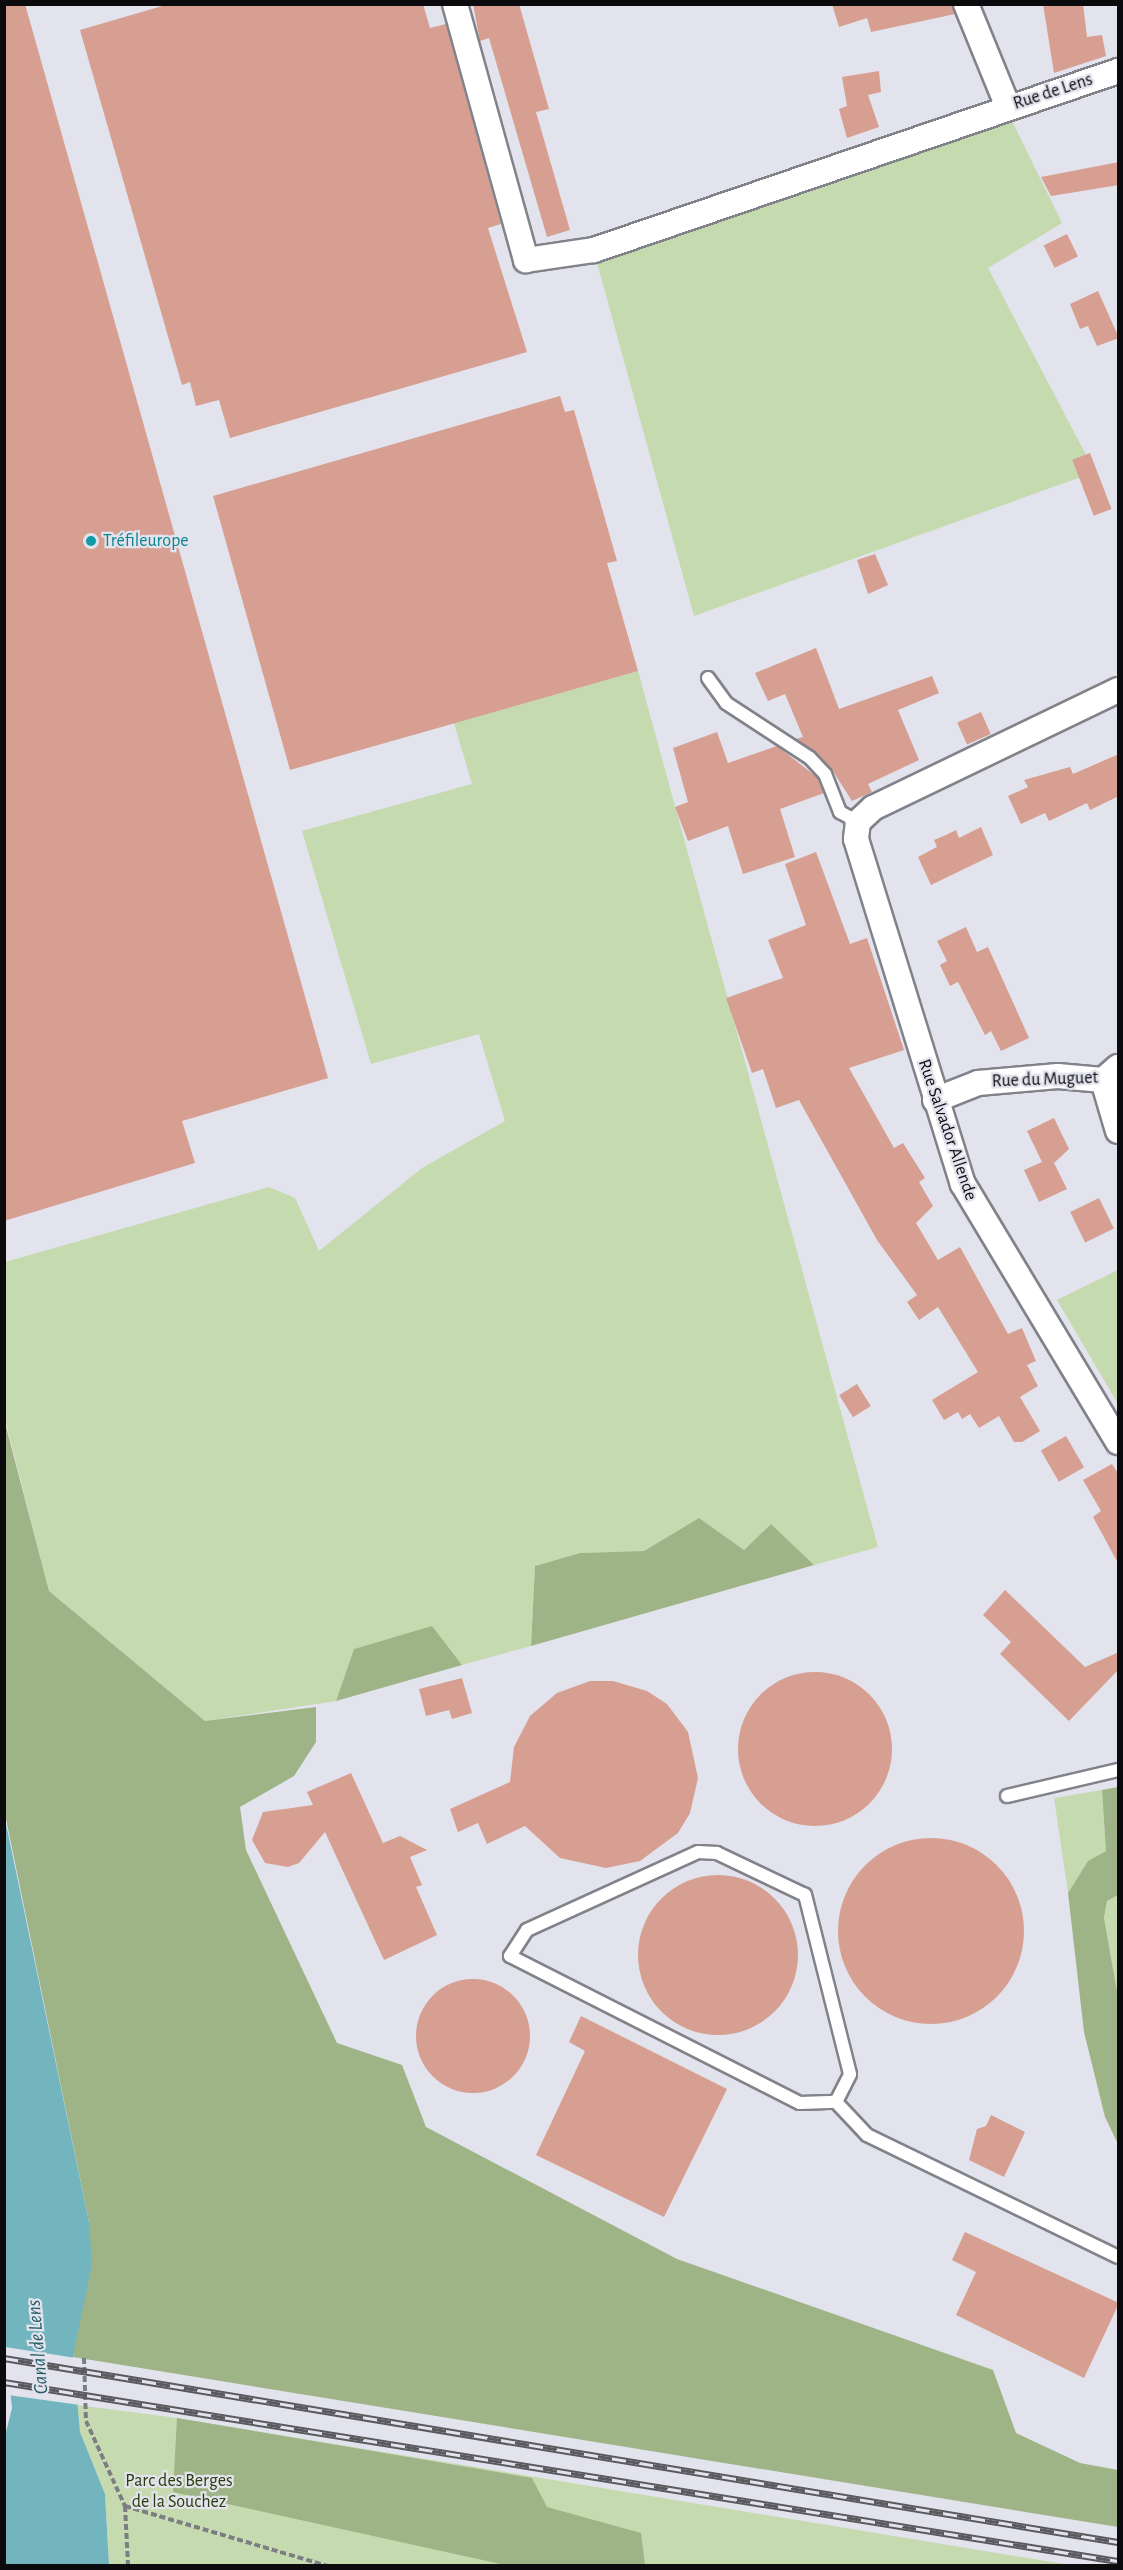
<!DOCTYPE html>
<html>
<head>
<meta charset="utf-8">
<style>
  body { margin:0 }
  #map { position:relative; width:1123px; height:2570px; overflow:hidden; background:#e2e3ec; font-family:"Alegreya Sans",sans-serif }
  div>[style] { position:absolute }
  .green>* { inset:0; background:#c5daae }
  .forest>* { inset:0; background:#9eb486 }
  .water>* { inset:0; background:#73b5be }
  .pier>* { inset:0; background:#e2e3ec }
  .building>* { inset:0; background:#d69f91; transform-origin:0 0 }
  .round { border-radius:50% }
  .path>* { height:4px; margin-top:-2px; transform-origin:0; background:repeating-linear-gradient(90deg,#7d7e84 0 6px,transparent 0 9px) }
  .roads { filter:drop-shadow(2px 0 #82828b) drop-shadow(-2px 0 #82828b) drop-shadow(0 2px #82828b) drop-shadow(0 -2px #82828b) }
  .lane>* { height:12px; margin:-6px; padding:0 6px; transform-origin:6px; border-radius:6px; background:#fff }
  .street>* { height:24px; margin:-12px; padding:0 12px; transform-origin:12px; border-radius:12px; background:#fff }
  .rail>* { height:7px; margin-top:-3.5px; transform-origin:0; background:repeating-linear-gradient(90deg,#e2e3ec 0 14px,#59595e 0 28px); box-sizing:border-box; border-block:2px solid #59595e }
  .dots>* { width:16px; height:16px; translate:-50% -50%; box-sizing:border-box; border:3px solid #e2e3ec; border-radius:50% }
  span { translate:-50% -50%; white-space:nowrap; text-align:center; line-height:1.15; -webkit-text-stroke:4.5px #e2e3ec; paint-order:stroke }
  .street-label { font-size:18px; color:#0b0b0e }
  .culture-label { font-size:18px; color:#0d838f }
  .left { translate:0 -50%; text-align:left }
  .park-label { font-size:18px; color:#283d09 }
  .water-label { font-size:20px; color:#245d64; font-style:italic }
  .frame { position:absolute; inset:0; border:6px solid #0b0b0e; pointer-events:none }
</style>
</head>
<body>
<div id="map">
  <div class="green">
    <div style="clip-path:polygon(1012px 121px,1062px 223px,988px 268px,1095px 472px,694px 616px,596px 259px)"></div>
    <div style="clip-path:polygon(638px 671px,878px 1547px,814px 1565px,771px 1524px,744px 1550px,699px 1518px,644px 1551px,580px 1553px,535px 1566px,531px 1646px,462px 1665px,432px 1627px,354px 1649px,336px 1701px,205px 1721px,49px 1591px,5px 1419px,5px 1262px,269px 1187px,295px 1198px,319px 1251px,422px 1168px,505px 1121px,479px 1034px,371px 1064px,302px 831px,472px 784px,454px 723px)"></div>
    <div style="clip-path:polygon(1118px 1270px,1118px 1404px,1057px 1300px)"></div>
    <div style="clip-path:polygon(1102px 1790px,1106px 1851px,1088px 1861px,1068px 1893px,1054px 1798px)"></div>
    <div style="clip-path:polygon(1118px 1895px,1118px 1997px,1104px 1918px,1107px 1901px)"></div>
    <div style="clip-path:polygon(77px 2405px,177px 2418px,1070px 2565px,109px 2565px,105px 2494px,80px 2432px)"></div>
  </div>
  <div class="forest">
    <div style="clip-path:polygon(4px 1419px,49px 1591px,205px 1721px,316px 1707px,316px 1742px,294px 1776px,240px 1807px,246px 1850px,337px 2043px,402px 2065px,426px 2127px,677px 2259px,993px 2370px,1016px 2433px,1080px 2463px,1118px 2470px,1118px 2527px,73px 2357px,89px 2222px,5px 1814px)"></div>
    <div style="clip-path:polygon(699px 1518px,744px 1550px,771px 1524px,814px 1565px,531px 1646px,535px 1566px,580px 1553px,644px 1551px)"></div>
    <div style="clip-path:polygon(432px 1626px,462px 1665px,336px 1701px,354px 1649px)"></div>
    <div style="clip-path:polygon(1118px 1787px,1118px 1895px,1107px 1901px,1104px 1918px,1118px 1997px,1118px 2144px,1105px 2117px,1084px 2032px,1068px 1893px,1088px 1861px,1106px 1851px,1102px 1790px)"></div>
    <div style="clip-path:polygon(177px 2418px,532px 2478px,547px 2507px,641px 2533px,645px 2565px,505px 2565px,173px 2492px)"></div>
  </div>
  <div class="water">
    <div style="clip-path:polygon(4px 1814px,89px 2222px,92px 2264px,73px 2357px,80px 2432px,105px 2494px,109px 2565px,5px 2565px,5px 2436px,12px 2408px,4px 2329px)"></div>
  </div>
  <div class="pier">
    <div style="clip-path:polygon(5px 2347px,76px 2358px,80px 2405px,8px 2395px)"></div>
  </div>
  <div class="building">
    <div style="clip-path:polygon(4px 4px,25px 4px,328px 1078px,182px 1121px,195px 1163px,4px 1221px)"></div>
    <div style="clip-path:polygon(169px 4px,423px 4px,430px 28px,446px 24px,501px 224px,488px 228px,527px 352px,230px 438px,219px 400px,196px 406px,190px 382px,182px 385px,80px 30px)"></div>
    <div style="clip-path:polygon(473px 4px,519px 4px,549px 109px,536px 112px,570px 230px,547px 237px,489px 38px,480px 41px)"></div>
    <div style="clip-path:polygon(832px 4px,952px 4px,955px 14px,871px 32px,867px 18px,839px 27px)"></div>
    <div style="clip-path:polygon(1043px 4px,1083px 4px,1087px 37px,1102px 35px,1106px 56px,1054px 73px)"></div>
    <div style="clip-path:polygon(879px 71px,881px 92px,868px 95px,879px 127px,847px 138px,839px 109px,847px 106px,842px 77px)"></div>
    <div style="clip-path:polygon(1119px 162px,1119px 185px,1051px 196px,1041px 177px)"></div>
    <div style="left:1067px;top:234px;width:25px;height:26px;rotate:64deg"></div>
    <div style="clip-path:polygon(1098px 291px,1119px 338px,1097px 346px,1088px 326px,1080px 329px,1070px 304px)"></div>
    <div style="clip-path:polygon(560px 396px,565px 412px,574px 410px,617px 561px,607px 563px,638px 671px,290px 770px,213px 496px)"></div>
    <div style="left:1090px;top:453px;width:60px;height:19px;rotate:69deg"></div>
    <div style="clip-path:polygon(875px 554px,888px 585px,868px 594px,857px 560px)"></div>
    <div style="clip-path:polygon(816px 648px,839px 709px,932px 676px,939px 693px,898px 710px,919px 760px,868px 784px,872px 792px,852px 801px,831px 768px,796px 739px,803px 737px,785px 694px,768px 701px,755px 673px)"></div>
    <div style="left:981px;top:712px;width:24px;height:26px;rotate:66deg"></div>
    <div style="clip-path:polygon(717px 732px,728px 763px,777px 746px,818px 778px,824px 793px,780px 809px,795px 857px,743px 874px,728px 826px,688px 841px,675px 807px,688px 802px,673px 748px)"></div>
    <div style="clip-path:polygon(1119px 754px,1119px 796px,1090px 810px,1087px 803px,1049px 821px,1045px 813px,1021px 824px,1008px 796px,1028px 787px,1024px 780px,1070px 767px,1073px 774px)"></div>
    <div style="clip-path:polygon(981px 827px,993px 855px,931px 885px,918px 857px,937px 847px,934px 840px,946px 835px,956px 830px,959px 838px)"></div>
    <div style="clip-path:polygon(816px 852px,850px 944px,867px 938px,904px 1050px,849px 1068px,894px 1148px,903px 1143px,925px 1178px,919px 1182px,933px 1206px,916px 1223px,938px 1260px,960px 1247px,1008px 1334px,1022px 1328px,1036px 1361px,1027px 1365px,1038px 1386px,1020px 1397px,1040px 1431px,1022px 1442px,1014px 1442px,999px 1416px,979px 1428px,970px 1414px,962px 1419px,958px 1412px,944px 1420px,932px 1400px,978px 1372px,938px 1307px,919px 1320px,907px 1302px,917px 1295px,877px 1240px,799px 1100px,776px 1108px,763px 1069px,752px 1073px,726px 998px,783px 978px,768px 940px,806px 925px,785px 864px)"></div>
    <div style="clip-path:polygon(966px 927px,977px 952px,988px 947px,1029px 1038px,1001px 1051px,991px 1031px,985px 1035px,958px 982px,950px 986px,940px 965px,947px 961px,937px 941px)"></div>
    <div style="clip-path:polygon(1054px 1118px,1069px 1149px,1054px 1163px,1067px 1189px,1039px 1202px,1024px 1170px,1042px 1162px,1027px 1131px)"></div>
    <div style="left:1099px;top:1198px;width:34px;height:32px;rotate:64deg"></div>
    <div style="left:857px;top:1384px;width:26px;height:21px;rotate:58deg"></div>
    <div style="left:1066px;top:1436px;width:36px;height:29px;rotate:60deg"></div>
    <div style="clip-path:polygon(1112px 1464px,1119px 1475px,1119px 1565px,1093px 1517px,1101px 1511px,1083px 1480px)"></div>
    <div style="clip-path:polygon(1005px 1590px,1085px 1667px,1119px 1652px,1119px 1669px,1069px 1721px,1000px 1654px,1011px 1642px,983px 1615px)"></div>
    <div class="round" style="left:738px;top:1672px;width:154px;height:154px"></div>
    <div style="clip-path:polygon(462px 1678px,472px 1713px,452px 1719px,449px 1710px,426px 1716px,419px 1689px)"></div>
    <div style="clip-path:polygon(590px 1681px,613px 1681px,647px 1691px,667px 1704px,688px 1732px,698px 1778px,690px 1813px,678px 1833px,640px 1861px,606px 1868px,560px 1858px,525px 1826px,487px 1844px,478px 1823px,458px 1832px,450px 1809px,510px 1782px,514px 1747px,530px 1716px,557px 1693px)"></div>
    <div style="clip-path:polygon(351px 1773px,383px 1843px,400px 1836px,427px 1850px,410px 1857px,422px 1885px,416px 1887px,437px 1935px,384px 1960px,325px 1832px,299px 1863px,288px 1867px,265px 1863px,252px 1840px,263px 1812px,313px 1805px,307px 1792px)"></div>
    <div class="round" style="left:838px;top:1838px;width:186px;height:186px"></div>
    <div class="round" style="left:638px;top:1875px;width:160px;height:160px"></div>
    <div class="round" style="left:416px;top:1979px;width:114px;height:114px"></div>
    <div style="clip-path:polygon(581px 2016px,727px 2089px,664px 2217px,536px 2155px,585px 2051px,569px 2042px)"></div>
    <div style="clip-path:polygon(991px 2115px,1025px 2132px,1004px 2177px,969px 2160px,977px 2129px,986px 2126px)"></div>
    <div style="clip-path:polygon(965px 2232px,1119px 2303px,1084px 2378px,956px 2315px,976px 2272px,952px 2260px)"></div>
  </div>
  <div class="path">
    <div style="left:84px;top:2358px;width:63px;rotate:88.2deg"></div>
    <div style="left:86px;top:2421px;width:94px;rotate:65.4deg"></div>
    <div style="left:125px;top:2506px;width:60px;rotate:87.1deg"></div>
    <div style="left:125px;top:2506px;width:211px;rotate:16.5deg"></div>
  </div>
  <div class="roads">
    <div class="lane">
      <div style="left:708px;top:678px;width:31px;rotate:54deg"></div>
      <div style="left:726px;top:703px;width:100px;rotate:33.2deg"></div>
      <div style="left:810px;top:758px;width:22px;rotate:47deg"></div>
      <div style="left:825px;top:774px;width:41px;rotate:68.5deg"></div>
      <div style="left:840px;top:812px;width:21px;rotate:29deg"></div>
      <div style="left:1007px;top:1796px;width:114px;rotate:-13.2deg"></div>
      <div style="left:836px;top:2102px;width:31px;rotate:-63deg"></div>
      <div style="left:850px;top:2074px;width:185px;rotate:-104.1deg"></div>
      <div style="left:805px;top:1895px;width:98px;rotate:-154.5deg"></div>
      <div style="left:717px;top:1853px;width:19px;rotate:-177deg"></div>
      <div style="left:698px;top:1852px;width:188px;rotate:155.5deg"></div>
      <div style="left:527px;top:1930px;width:31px;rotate:123deg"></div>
      <div style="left:510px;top:1956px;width:325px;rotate:26.9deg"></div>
      <div style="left:800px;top:2103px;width:36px;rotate:-2deg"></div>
      <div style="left:836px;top:2102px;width:45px;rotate:46.8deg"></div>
      <div style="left:867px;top:2135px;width:279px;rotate:25.9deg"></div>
    </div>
    <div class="street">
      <div style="left:455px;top:4px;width:266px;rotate:74.5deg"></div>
      <div style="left:526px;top:260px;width:69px;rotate:-8.4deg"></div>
      <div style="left:594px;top:250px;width:554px;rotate:-18.86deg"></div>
      <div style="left:966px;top:4px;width:111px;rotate:67.8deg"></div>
      <div style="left:1118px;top:690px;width:272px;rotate:154.3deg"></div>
      <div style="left:873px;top:808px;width:21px;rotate:137deg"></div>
      <div style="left:858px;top:822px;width:17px;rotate:97deg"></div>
      <div style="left:856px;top:839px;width:361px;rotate:72.8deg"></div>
      <div style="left:963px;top:1184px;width:301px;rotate:59deg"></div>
      <div style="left:1103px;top:1080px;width:53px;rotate:73.6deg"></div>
      <div style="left:935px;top:1100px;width:46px;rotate:-21.6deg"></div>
      <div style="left:978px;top:1083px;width:80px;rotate:-5deg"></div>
      <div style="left:1058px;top:1076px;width:45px;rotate:5.1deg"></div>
      <div style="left:1103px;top:1080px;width:20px;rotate:-41deg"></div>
    </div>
  </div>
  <div class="rail">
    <div style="left:4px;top:2358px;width:1129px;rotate:9.38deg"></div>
    <div style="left:4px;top:2382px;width:1128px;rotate:9.13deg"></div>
  </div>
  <div class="dots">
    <div style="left:91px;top:541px;background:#0f9aa8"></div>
  </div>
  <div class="street-label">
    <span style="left:1053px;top:92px;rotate:-18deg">Rue de Lens</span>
    <span style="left:1045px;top:1080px;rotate:-2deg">Rue du Muguet</span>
    <span style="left:947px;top:1130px;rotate:71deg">Rue Salvador Allende</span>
  </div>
  <div class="culture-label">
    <span class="left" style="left:103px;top:541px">Tréfileurope</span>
  </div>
  <div class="park-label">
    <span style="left:179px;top:2492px">Parc des Berges<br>de la Souchez</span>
  </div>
  <div class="water-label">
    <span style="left:38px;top:2347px;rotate:-95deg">Canal de Lens</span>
  </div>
  <div class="frame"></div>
</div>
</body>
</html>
